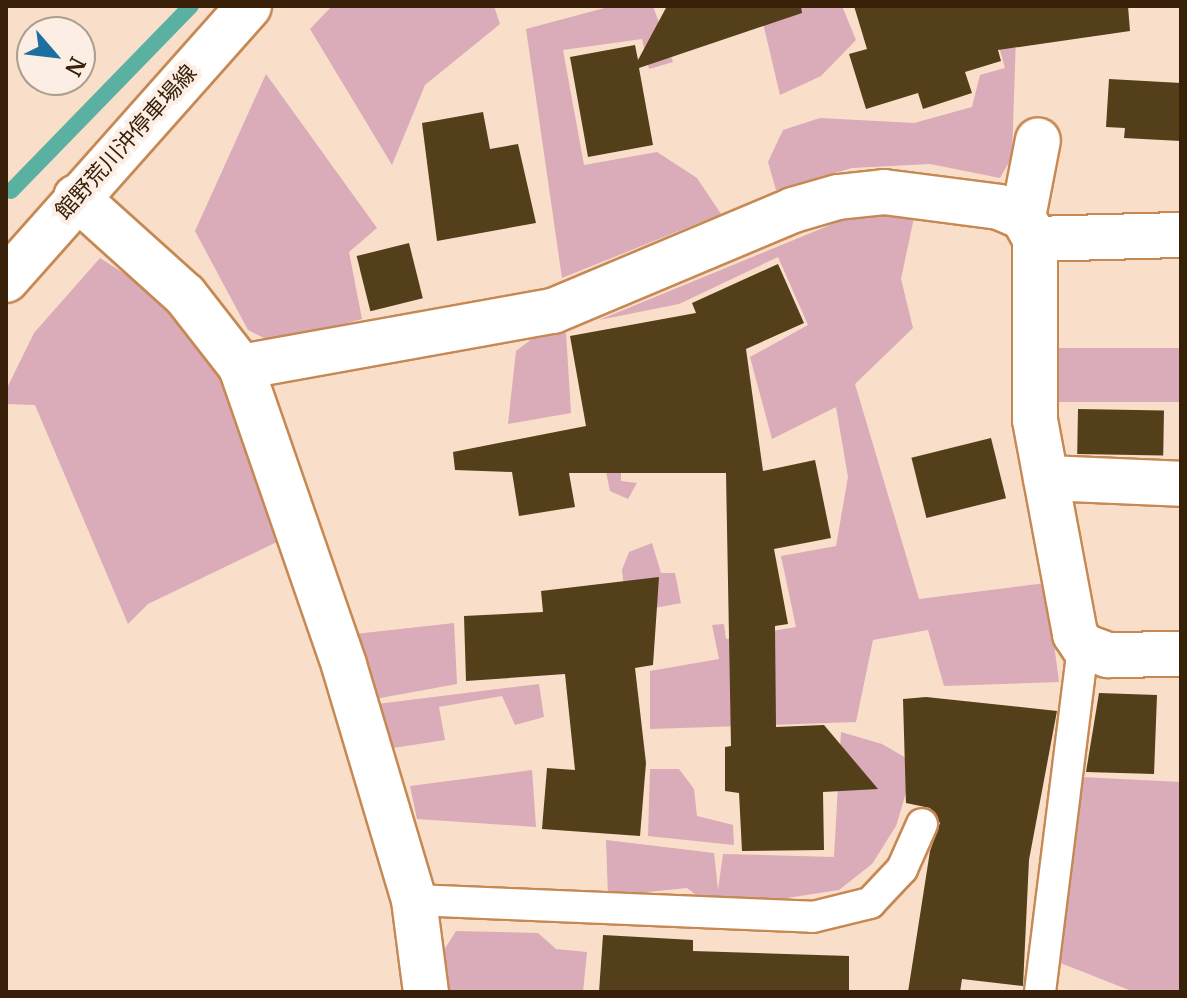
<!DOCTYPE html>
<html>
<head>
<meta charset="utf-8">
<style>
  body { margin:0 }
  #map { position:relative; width:1187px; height:998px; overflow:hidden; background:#f9dec9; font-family:Merriweather,"Noto Sans JP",serif }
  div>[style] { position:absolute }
  .green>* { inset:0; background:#daabb8; transform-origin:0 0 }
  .stream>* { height:16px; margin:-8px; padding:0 8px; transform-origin:8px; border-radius:8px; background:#5ab1a2 }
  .building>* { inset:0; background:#533f19; transform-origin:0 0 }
  .roads { filter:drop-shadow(2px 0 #c68954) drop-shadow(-2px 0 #c68954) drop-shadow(0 2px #c68954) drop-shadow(0 -2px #c68954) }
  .lane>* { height:30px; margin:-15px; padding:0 15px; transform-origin:15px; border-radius:15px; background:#fff }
  .street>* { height:44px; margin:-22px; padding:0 22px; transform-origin:22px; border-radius:22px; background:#fff }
  .secondary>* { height:44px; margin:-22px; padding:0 22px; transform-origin:22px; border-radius:22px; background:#fff }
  span { translate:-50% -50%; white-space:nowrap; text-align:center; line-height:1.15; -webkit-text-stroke:8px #fceee4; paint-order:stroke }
  .street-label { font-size:22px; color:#382009 }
  .frame { position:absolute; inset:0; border:8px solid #382009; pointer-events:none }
  .north { position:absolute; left:16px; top:16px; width:80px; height:80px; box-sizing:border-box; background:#fceee4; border:2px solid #ae9c8c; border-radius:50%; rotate:118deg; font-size:22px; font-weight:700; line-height:32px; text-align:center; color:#382009 }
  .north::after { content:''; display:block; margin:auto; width:28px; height:36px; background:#1d6fa0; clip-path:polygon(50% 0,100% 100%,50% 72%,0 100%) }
</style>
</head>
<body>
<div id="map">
  <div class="green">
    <div style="clip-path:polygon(332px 6px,494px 6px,500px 24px,425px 85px,392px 165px,310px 29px)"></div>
    <div style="clip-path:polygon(612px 6px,653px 6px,673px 62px,649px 69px,642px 39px,563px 50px,584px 165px,657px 152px,697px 178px,721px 214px,562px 278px,526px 29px)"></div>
    <div style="clip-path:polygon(759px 6px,842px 6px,856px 40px,821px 76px,780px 95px)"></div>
    <div style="clip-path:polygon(988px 6px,1017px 6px,1012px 157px,1000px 178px,930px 164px,852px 168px,776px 190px,768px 162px,783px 130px,820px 118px,914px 123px,972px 107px,980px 75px,1005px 68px)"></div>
    <div style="clip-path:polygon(266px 74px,377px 228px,349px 252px,362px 319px,274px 343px,248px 330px,195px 231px)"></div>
    <div style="clip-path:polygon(879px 205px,916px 208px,901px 279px,913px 328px,855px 384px,919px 599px,1046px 583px,1059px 682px,944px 686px,928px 630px,873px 640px,856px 722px,650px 729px,650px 671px,719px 659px,712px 625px,724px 624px,726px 639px,796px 627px,781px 556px,836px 546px,848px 477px,836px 407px,772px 439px,750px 357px,808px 325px,778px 257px,679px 304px,599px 320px)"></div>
    <div style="clip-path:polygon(100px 258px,159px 296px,230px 393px,279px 541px,148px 604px,128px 624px,35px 405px,6px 404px,6px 390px,34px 333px)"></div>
    <div style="clip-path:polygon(566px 333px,571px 413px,508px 424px,516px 351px,532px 339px)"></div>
    <div style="left:1059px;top:348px;width:122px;height:54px"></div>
    <div style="clip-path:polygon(621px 440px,621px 481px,637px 483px,628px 499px,610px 491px,604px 462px)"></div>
    <div style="clip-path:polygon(652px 543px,661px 573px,675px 573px,681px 603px,627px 613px,622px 570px,629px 552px)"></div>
    <div style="clip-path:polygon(454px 623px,457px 684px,375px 699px,355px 634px)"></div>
    <div style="clip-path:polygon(539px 684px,544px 717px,515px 725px,502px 696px,439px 707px,445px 740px,393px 748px,377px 704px)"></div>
    <div style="clip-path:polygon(841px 732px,882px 744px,915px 763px,896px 826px,872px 864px,839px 890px,767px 901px,699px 897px,687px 888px,608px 896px,606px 840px,714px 853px,718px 890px,723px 854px,834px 857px)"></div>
    <div style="clip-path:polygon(650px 769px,679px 769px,694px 789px,697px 816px,733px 825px,734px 845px,648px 836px)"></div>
    <div style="clip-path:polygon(532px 770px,536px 827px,417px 819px,410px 786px)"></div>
    <div style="clip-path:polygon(1081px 777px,1181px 782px,1181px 992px,1134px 992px,1058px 962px)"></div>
    <div style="clip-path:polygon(456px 931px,538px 933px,556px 949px,587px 952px,583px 992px,444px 992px,441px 955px)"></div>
  </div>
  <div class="stream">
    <div style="left:11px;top:191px;width:258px;rotate:-45.8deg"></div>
  </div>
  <div class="building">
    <div style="clip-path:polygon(667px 6px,801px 6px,802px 13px,639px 68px,653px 145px,588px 157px,570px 57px,635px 45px,638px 60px)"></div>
    <div style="clip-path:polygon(854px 6px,1128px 6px,1130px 31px,998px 50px,1001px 61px,965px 72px,972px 93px,923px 109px,918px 93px,866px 109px,849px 54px,867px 49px)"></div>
    <div style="clip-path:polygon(1109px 79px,1181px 83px,1181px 141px,1124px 138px,1125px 128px,1106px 127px)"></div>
    <div style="clip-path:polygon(483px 112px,490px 149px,518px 144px,536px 223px,437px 241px,422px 123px)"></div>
    <div style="left:409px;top:243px;width:57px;height:54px;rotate:76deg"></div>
    <div style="clip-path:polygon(778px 264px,804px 323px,746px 349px,763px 471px,815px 460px,831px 538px,774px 549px,788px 624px,775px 626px,776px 727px,824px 725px,878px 789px,823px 792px,824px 850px,742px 851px,739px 793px,725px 791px,725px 747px,731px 746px,726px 473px,569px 473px,575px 507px,519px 516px,512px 472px,455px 470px,453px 452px,586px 426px,570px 336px,696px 313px,692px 303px)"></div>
    <div style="left:1078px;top:409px;width:86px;height:45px;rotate:1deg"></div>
    <div style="left:991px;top:438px;width:62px;height:82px;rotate:76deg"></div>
    <div style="clip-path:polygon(659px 577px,653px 665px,635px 668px,646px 763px,640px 836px,542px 829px,547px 768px,575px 770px,565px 674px,466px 681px,464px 616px,543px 612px,541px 591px)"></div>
    <div style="clip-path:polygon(1099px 693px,1157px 695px,1154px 774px,1086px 772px)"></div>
    <div style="clip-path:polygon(926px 697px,1057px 711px,1029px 860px,1023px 986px,962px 979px,960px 992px,908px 992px,930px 851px,940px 823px,930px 808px,906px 803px,903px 699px)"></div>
    <div style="clip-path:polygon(603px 935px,693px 940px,693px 951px,849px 956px,849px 992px,599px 992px)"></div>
  </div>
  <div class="roads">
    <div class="lane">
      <div style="left:414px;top:900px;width:399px;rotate:2.4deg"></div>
      <div style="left:813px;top:917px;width:59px;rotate:-13.8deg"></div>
      <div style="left:870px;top:903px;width:47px;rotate:-46.7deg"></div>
      <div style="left:902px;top:869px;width:49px;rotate:-66deg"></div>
      <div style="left:1040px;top:992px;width:349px;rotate:-82.9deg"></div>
    </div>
    <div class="street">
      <div style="left:76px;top:197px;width:147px;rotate:42deg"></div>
      <div style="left:185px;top:295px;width:91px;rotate:52.1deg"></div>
      <div style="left:241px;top:367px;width:315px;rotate:70.9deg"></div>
      <div style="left:344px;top:665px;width:245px;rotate:73.4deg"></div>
      <div style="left:414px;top:900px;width:93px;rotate:82.6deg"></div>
      <div style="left:1023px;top:217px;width:78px;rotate:-79deg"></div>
      <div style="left:1035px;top:239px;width:146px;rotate:-1.6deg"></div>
      <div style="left:241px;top:367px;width:317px;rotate:-10.2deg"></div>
      <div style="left:553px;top:311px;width:260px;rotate:-22.8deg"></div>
      <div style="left:793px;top:210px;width:47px;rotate:-16.1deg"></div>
      <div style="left:838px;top:197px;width:46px;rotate:-6.2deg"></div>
      <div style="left:884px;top:192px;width:116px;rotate:7.4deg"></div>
      <div style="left:999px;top:207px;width:26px;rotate:23deg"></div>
      <div style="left:1023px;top:217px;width:25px;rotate:61deg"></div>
      <div style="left:1035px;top:239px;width:181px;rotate:90deg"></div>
      <div style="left:1035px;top:420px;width:218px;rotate:79.4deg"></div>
      <div style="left:1075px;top:634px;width:14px;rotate:56deg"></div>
      <div style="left:1083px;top:646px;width:27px;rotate:20deg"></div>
      <div style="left:1108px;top:655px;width:73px;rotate:-0.8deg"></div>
      <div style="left:1046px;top:478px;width:135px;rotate:2.5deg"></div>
    </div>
    <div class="secondary">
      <div style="left:6px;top:280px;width:366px;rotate:-48.4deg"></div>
    </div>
  </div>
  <div class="street-label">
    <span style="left:126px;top:142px;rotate:-48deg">館野荒川沖停車場線</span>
  </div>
  <div class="frame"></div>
  <div class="north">N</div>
</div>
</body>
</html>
